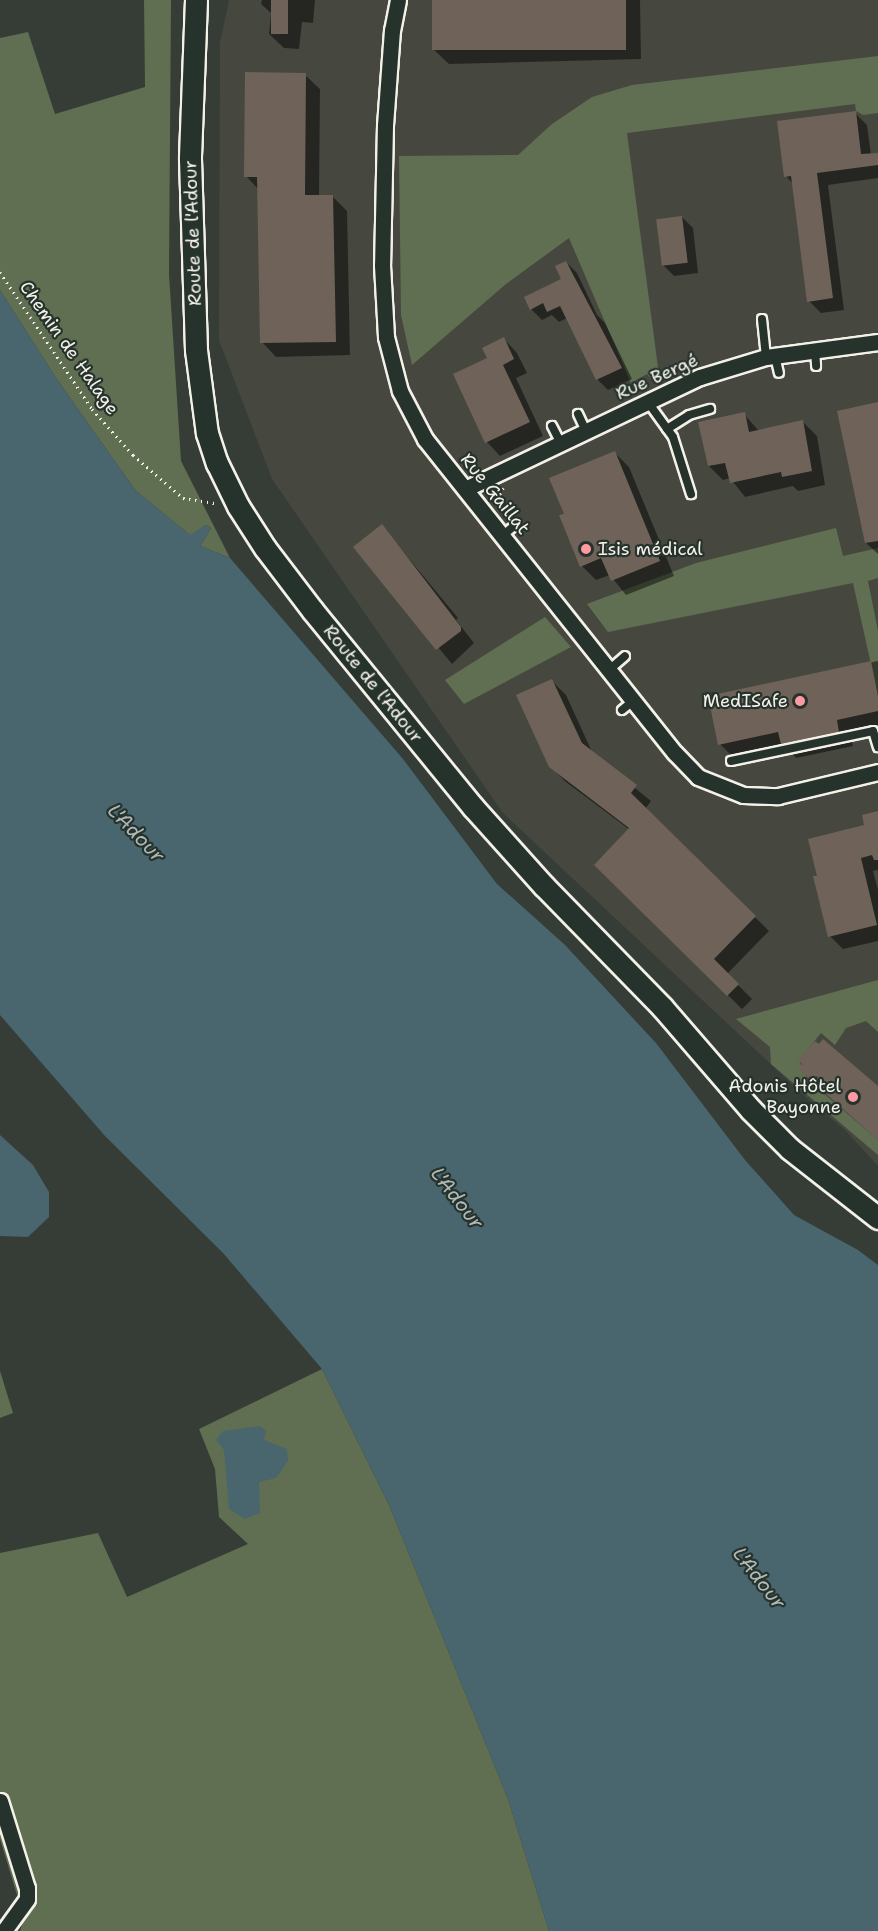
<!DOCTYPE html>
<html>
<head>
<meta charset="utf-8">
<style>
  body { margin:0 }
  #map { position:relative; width:878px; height:1931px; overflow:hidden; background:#353d36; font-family:"Shantell Sans",sans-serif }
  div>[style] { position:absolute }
  .built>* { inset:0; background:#464840 }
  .green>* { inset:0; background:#606f51 }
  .water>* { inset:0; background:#49656e }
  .shadow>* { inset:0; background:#0007 }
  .building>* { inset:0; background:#6f6359; transform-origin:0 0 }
  .path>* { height:3px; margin-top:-1.5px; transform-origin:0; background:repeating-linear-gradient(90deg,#f4f1e8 0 1.5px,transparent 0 6px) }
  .roads { filter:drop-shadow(2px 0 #f4f1e8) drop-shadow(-2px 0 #f4f1e8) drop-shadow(0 2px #f4f1e8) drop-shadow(0 -2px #f4f1e8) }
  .service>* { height:8px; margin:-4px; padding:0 4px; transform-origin:4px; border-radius:4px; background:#26332d }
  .minor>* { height:15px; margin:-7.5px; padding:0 7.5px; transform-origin:7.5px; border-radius:7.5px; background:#26332d }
  .secondary>* { height:21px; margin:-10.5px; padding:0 10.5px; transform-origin:10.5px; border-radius:10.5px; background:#26332d }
  .dots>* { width:16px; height:16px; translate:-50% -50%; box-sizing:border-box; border:3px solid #26332d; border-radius:50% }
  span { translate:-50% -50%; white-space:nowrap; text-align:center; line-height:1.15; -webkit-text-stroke:4.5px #26332d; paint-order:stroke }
  .street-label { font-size:18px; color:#f4f1e8 }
  .poi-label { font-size:18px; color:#f4f1e8 }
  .left { translate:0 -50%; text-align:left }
  .right { translate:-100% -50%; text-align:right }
  .water-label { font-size:20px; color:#b0b9b7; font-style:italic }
</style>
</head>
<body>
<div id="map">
  <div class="built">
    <div style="clip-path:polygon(229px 0,878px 0,878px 1166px,844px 1129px,810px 1101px,503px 813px,272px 479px,219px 340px,220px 43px)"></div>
  </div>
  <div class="green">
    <div style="clip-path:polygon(144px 0,171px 0,169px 274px,181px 461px,230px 558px,200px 546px,211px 528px,206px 525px,191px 536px,135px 490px,56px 378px,0 290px,0 38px,28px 32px,55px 114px,145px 87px)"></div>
    <div style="clip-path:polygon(878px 56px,878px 113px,863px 115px,856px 111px,855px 104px,627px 133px,659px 375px,651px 379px,647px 374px,631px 383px,569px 238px,506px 284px,412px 365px,401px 315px,399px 156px,518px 155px,552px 124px,592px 97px,632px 85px)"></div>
    <div style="clip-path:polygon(836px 528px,843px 556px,878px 548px,878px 578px,868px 581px,878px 631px,878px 696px,853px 583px,608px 632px,587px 604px,696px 563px)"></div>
    <div style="clip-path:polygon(545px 617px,571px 647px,464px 704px,445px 680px)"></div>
    <div style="clip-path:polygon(878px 980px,878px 1032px,866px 1021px,846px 1028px,835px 1045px,821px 1033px,799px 1060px,807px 1079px,878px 1140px,878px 1155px,771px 1064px,770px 1047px,736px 1019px)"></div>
    <div style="clip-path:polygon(322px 1369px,390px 1507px,508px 1799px,549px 1931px,20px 1931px,24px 1918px,0 1839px,0 1553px,98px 1533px,127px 1597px,248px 1544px,219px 1517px,215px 1469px,199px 1429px)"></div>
    <div style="clip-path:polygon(0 1371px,13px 1413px,0 1418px)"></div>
  </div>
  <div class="water">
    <div style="clip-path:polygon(0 290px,56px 378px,135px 490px,190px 535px,206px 525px,211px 528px,200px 546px,230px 558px,403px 759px,497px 884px,565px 945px,656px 1043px,745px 1160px,794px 1215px,858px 1250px,878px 1265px,878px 1931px,549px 1931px,508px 1799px,390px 1507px,322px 1369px,223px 1253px,105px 1136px,0 1015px)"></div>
    <div style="clip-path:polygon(0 1135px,33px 1165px,49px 1192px,49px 1217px,28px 1237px,0 1236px)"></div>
    <div style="clip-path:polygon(259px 1426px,266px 1430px,264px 1440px,287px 1449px,288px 1461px,276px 1478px,259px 1482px,260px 1513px,245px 1519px,229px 1509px,224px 1450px,216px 1440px,223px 1431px)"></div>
  </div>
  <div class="shadow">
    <div style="clip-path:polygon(262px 0,315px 0,313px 23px,302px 22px,299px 49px,284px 48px,269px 34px,271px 13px,261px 4px)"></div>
    <div style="clip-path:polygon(433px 0,640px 0,641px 59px,449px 64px,434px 50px)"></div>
    <div style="clip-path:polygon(305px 75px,320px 89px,319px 197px,332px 196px,347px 211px,350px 355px,276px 357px,262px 342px,259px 190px,246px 176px)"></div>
    <div style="clip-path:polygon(855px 113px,867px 125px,871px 155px,878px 154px,878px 178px,828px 185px,844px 310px,821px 313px,809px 301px,794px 185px,786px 176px)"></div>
    <div style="clip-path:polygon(682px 217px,693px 228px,698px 273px,674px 276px,663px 265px)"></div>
    <div style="clip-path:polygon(566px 262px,577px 273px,597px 315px,605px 323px,632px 379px,608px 390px,597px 379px,567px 318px,559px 322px,552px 315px,542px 320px,531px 309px,563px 280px)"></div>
    <div style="clip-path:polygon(504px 339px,517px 353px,527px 373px,516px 378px,543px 436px,500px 456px,487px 442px,489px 359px)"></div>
    <div style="clip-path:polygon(878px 404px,878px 554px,866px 543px)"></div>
    <div style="clip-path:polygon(744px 414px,759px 431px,803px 422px,817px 436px,825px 485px,798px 491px,793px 486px,745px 497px,730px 478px,723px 480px,709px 466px)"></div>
    <div style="clip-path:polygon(615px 453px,629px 467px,674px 576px,626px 595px,610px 575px,596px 580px,582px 566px,566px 515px)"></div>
    <div style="clip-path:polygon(382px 526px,458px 618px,456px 620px,474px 643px,452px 664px,355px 547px)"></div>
    <div style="clip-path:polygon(878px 661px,878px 728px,850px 734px,853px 746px,796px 758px,786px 747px,734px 758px,720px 744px,710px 697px)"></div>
    <div style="clip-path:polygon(552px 681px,566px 695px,593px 754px,651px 801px,645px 809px,769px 931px,727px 974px,752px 999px,742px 1009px,596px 865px,630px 830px,566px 782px,551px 767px)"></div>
    <div style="clip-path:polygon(878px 813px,878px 870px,873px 871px,878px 890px,878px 941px,843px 949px,830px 936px,819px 877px)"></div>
  </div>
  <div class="building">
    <div style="left:271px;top:0;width:17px;height:34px"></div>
    <div style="left:432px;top:0;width:194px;height:50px"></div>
    <div style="clip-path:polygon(245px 72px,306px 73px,305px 195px,333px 195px,336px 342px,260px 343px,257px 177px,244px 177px)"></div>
    <div style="clip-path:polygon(856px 111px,861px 154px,878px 153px,878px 165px,817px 173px,833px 298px,807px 302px,791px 176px,784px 177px,777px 121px)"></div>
    <div style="left:682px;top:216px;width:47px;height:26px;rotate:83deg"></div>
    <div style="clip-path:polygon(566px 261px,622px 368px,596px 380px,560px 306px,547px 312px,543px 303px,530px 310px,524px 297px,561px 279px,555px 266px)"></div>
    <div style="clip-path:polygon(504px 337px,514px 359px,503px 365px,530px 422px,485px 443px,453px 374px,487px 358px,482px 348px)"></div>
    <div style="clip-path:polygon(878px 402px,878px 541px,865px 543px,837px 411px)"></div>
    <div style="clip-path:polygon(745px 412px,749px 432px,803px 420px,812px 471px,782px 477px,781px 472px,730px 483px,725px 463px,708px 466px,698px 422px)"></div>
    <div style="clip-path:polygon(615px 451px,660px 561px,611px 581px,601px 558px,580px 567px,559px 515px,564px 514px,549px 478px)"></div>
    <div style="clip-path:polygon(382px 524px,461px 627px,461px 631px,436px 650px,353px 547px)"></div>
    <div style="clip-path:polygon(871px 661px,878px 696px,878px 711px,837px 720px,839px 732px,781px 744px,778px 732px,718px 745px,708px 696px)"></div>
    <div style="clip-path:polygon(552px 679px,582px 743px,637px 785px,631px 793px,756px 916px,714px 959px,739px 984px,727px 996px,594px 865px,629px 828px,549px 767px,516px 695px)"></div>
    <div style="clip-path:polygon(878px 811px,878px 860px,874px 860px,872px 855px,861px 858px,877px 925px,828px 937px,813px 876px,817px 876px,808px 839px,864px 825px,862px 815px)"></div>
    <div style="clip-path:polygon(823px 1039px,878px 1086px,878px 1140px,798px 1069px,802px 1064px,798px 1060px,815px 1041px,819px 1044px)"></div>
  </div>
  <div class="path">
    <div style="left:0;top:272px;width:165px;rotate:56.1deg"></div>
    <div style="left:92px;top:409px;width:62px;rotate:48.3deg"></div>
    <div style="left:133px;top:455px;width:66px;rotate:40.7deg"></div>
    <div style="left:183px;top:498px;width:32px;rotate:9deg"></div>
    <div style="left:501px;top:507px;width:13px;rotate:-94deg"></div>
    <div style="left:500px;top:494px;width:7px;rotate:-63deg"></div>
  </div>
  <div class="roads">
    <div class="service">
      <div style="left:762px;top:319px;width:38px;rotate:84deg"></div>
      <div style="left:815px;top:350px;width:16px;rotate:86deg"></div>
      <div style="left:775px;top:356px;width:17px;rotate:77deg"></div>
      <div style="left:647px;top:401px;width:44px;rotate:54.2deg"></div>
      <div style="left:673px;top:437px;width:60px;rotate:72.5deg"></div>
      <div style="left:578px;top:414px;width:19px;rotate:65deg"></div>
      <div style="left:552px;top:426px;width:20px;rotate:63deg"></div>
      <div style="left:667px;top:429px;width:26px;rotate:-32deg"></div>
      <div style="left:689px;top:415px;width:22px;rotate:-16deg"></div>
      <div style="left:503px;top:535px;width:14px;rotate:-39deg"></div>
      <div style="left:609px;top:670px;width:21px;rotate:-41deg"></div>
      <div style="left:622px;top:710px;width:14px;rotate:-39deg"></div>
      <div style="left:731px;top:761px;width:145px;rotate:-11.9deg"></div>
      <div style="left:873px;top:731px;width:17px;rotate:73deg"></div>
    </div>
    <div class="minor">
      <div style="left:398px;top:0;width:31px;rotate:101deg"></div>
      <div style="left:392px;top:30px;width:95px;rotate:94.2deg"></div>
      <div style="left:385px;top:125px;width:140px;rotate:91.2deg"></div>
      <div style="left:382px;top:265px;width:72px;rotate:86.8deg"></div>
      <div style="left:386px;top:337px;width:56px;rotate:75.5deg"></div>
      <div style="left:400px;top:391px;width:54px;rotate:62.5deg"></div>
      <div style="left:425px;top:439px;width:401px;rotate:51.5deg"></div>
      <div style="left:675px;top:753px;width:33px;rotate:46deg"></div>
      <div style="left:698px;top:777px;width:48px;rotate:21.8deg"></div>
      <div style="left:743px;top:795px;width:35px;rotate:2deg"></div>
      <div style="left:778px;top:796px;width:103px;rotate:-13.5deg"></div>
      <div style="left:465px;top:489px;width:260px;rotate:-25.5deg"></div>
      <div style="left:700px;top:377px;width:69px;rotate:-16.9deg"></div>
      <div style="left:766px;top:357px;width:113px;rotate:-7.6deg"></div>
      <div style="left:0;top:1801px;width:91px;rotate:72.8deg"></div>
      <div style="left:27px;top:1888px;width:11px;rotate:90deg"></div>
      <div style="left:27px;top:1899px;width:39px;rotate:126deg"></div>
    </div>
    <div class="secondary">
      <div style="left:196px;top:0;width:159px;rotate:92.2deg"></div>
      <div style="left:190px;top:159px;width:191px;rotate:88.2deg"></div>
      <div style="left:196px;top:350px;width:84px;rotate:82.5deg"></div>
      <div style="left:207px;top:433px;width:32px;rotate:72deg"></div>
      <div style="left:217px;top:463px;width:48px;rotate:64deg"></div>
      <div style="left:238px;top:506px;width:50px;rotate:57.3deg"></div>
      <div style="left:265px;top:548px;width:79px;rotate:52.7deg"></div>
      <div style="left:313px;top:611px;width:253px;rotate:50.8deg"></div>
      <div style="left:473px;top:807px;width:106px;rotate:48.1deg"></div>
      <div style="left:544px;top:886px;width:169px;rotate:45.7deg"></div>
      <div style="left:662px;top:1007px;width:136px;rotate:49.2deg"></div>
      <div style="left:751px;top:1110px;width:55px;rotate:45deg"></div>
      <div style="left:790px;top:1149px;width:112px;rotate:38.1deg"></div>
    </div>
  </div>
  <div class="dots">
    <div style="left:586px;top:549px;background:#ff9aa2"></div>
    <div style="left:800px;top:701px;background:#ff9aa2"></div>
    <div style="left:853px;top:1097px;background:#ff9aa2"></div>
  </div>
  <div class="street-label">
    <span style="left:193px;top:233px;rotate:-92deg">Route de l'Adour</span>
    <span style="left:69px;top:348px;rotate:55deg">Chemin de Halage</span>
    <span style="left:657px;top:377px;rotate:-24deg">Rue Bergé</span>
    <span style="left:495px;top:494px;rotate:51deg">Rue Gaillat</span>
    <span style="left:373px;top:684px;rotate:51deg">Route de l'Adour</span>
  </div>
  <div class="poi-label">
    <span class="left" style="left:598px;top:549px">Isis médical</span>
    <span class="right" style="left:788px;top:701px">MedISafe</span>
    <span class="right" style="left:841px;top:1097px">Adonis Hôtel<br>Bayonne</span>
  </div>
  <div class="water-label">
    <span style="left:136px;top:833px;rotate:46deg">L'Adour</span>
    <span style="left:457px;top:1198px;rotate:52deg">L'Adour</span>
    <span style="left:759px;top:1578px;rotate:52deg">L'Adour</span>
  </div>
</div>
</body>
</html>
